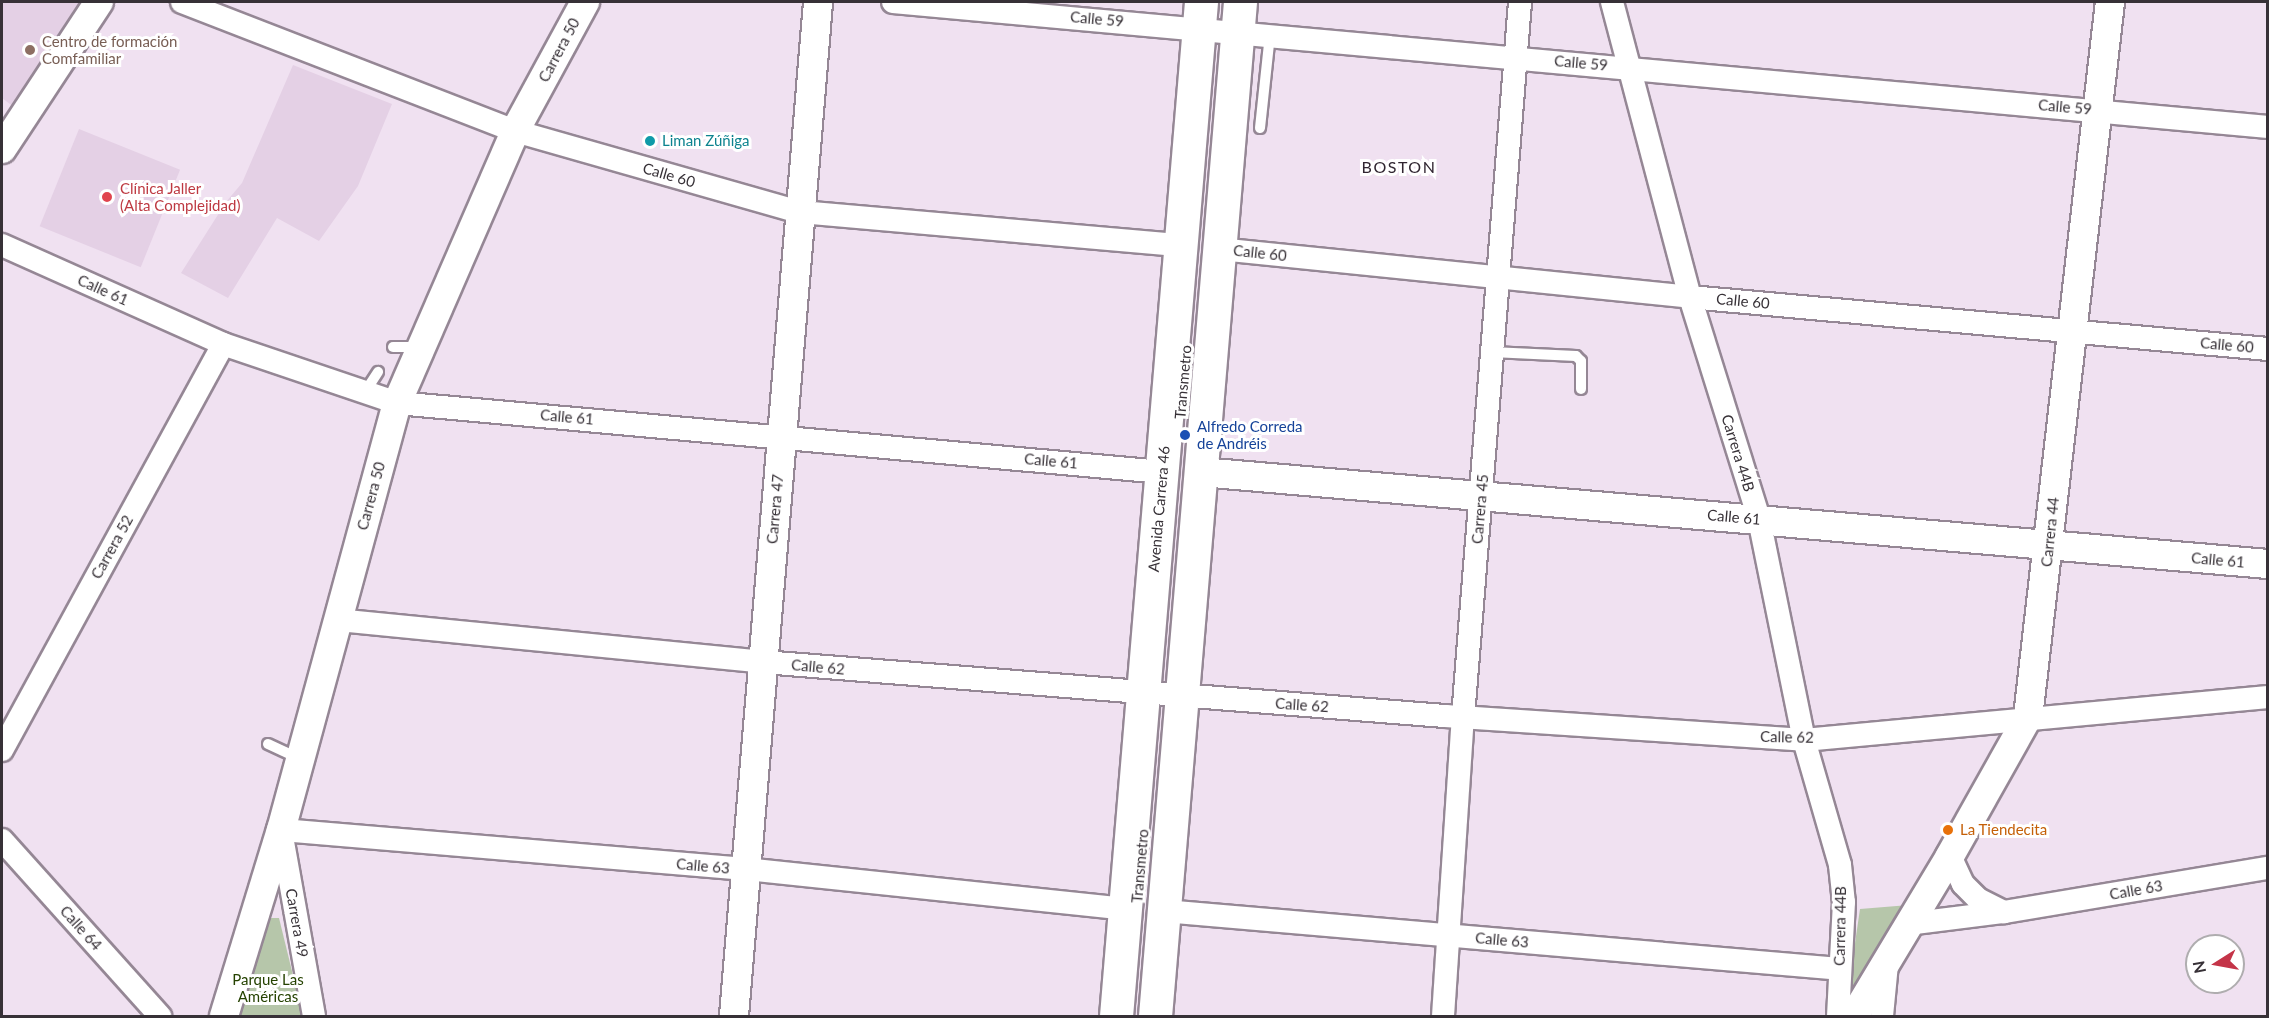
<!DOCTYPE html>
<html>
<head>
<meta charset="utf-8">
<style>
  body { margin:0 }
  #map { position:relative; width:2269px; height:1018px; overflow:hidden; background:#f0e1f1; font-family:Lato,sans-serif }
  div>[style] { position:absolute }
  .built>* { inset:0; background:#e4d0e5; transform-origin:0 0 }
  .green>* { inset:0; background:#b6c6aa }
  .roads { filter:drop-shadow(2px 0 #958795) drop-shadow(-2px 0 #958795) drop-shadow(0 2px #958795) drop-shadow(0 -2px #958795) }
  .service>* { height:10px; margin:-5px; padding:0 5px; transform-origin:5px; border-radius:5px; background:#fff }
  .minor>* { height:22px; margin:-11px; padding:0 11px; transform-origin:11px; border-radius:11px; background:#fff }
  .tertiary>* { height:28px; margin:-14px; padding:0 14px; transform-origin:14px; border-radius:14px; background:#fff }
  .primary>* { height:33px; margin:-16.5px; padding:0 16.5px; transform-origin:16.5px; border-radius:16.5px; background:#fff }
  .dots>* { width:16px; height:16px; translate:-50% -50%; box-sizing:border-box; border:3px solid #fff; border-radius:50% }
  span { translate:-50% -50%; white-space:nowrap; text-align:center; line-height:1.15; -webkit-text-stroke:6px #fff; paint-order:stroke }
  .street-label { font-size:15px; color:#373137 }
  .education-label { font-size:15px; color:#785e54 }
  .left { translate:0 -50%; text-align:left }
  .culture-label { font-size:15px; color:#0d838f }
  .health-label { font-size:15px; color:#be3a42 }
  .transit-label { font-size:15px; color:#164399 }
  .food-label { font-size:15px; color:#c56008 }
  .park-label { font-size:15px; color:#254200 }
  .neighbourhood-label { font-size:16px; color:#302531; letter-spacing:1.5px }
  .frame { position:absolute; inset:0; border:3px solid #373137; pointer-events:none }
  .north { position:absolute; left:2185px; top:934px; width:60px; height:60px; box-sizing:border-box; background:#fff; border:2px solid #afadaf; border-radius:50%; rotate:259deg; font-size:16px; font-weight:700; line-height:24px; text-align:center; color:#373137 }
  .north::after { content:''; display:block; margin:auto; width:21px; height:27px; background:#c43448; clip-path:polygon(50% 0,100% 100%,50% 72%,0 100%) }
</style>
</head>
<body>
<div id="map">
  <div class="built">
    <div style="clip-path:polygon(2px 2px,91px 2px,19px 111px,2px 98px)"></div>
    <div style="clip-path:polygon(293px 65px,392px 104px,358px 186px,319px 241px,277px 218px,228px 298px,181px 273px,226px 202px,242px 183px)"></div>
    <div style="left:79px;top:129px;width:109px;height:105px;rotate:22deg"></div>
  </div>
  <div class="green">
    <div style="clip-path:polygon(1909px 905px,1846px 1004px,1860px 909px)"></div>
    <div style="clip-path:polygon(261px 918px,279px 918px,303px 1016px,231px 1016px)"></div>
  </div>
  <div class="roads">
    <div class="service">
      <div style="left:1260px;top:128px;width:94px;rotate:-83.9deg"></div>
      <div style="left:393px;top:347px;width:28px"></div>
      <div style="left:1492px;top:352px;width:84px;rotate:2.7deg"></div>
      <div style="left:1576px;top:356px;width:7px;rotate:45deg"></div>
      <div style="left:1581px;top:361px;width:28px;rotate:90deg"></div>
      <div style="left:365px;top:392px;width:24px;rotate:-57deg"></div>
      <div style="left:268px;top:744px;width:35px;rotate:25deg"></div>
    </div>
    <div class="minor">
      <div style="left:182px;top:2px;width:357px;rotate:21.2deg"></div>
      <div style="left:515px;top:131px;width:296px;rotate:15.9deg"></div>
      <div style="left:800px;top:212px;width:382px;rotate:5deg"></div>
      <div style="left:893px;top:2px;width:1381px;rotate:5.19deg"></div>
      <div style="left:1612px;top:2px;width:305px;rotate:75.2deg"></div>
      <div style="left:1690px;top:297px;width:232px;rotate:72.7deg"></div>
      <div style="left:1759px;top:519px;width:226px;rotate:78.5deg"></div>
      <div style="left:1804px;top:740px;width:130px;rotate:73.9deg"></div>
      <div style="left:1840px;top:865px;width:37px;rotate:84deg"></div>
      <div style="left:1844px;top:902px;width:114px;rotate:93deg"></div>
      <div style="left:2px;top:245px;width:242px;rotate:24.1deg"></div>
      <div style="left:223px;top:344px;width:184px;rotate:18.7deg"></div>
      <div style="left:397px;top:403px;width:768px;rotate:5.15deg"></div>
      <div style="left:1219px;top:249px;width:473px;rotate:5.8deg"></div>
      <div style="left:1690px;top:297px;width:580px;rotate:5.14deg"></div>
      <div style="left:337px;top:620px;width:428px;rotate:5.6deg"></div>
      <div style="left:763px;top:662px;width:684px;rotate:4.53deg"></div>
      <div style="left:1445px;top:716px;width:360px;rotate:3.8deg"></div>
      <div style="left:1804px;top:740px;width:466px;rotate:-5.3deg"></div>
      <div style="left:2px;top:750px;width:462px;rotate:-61.4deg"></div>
      <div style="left:2px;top:840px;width:237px;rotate:48.1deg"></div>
      <div style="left:1950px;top:856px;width:31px;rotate:65deg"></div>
      <div style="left:1963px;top:884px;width:21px;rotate:45deg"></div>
      <div style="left:1978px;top:899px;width:29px;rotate:27deg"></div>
      <div style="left:1164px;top:911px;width:678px;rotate:4.9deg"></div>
      <div style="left:1907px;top:924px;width:98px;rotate:-7.1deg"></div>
      <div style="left:2004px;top:912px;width:268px;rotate:-9.5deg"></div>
      <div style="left:314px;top:1016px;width:189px;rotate:-100.1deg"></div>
      <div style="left:281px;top:830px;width:467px;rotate:4.8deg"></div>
      <div style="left:746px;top:869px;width:380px;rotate:6deg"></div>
      <div style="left:1443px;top:1016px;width:300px;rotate:-86.2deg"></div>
      <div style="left:1463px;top:717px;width:717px;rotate:-85.44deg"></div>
      <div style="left:1882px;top:1016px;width:52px;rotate:-84.5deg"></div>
    </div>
    <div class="tertiary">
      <div style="left:2px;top:149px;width:176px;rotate:-56.6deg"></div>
      <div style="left:1201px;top:472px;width:1071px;rotate:4.93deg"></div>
      <div style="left:224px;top:1016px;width:195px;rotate:-73deg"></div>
      <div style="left:281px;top:830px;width:442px;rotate:-74.8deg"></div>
      <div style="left:397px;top:403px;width:296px;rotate:-66.5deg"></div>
      <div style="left:515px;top:131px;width:147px;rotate:-61.5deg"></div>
      <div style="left:734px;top:1016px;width:1017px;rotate:-85.26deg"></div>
      <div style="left:1854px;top:1016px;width:187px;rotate:-59deg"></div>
      <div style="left:1950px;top:856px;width:159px;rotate:-60.7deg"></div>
      <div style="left:2028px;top:717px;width:720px;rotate:-83.46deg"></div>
    </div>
    <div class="primary">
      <div style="left:1116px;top:1016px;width:1018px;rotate:-85.21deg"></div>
      <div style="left:1155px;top:1016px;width:1018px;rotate:-85.21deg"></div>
    </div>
  </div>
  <div class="dots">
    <div style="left:30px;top:50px;background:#8d6e63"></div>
    <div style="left:650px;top:141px;background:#0f9aa8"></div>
    <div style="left:107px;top:197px;background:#e0444e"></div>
    <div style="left:1185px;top:435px;background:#1a4fb4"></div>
    <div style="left:1948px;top:830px;background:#e8710a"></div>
  </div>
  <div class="street-label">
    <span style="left:1097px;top:19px;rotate:5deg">Calle 59</span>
    <span style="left:559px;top:50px;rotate:-62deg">Carrera 50</span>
    <span style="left:1581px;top:63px;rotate:5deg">Calle 59</span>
    <span style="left:2065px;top:107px;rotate:5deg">Calle 59</span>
    <span style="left:669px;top:175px;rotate:16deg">Calle 60</span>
    <span style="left:1260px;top:253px;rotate:6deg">Calle 60</span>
    <span style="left:103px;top:290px;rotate:24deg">Calle 61</span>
    <span style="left:1743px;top:301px;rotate:5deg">Calle 60</span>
    <span style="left:2227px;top:345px;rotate:5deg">Calle 60</span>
    <span style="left:1183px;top:382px;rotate:-85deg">Transmetro</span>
    <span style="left:567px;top:417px;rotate:5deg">Calle 61</span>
    <span style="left:1738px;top:453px;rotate:73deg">Carrera 44B</span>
    <span style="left:1051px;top:461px;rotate:5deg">Calle 61</span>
    <span style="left:371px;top:496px;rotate:-75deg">Carrera 50</span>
    <span style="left:775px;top:509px;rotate:-85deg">Carrera 47</span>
    <span style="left:1159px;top:509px;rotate:-85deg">Avenida Carrera 46</span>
    <span style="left:1480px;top:509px;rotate:-85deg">Carrera 45</span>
    <span style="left:1734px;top:517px;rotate:5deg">Calle 61</span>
    <span style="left:2050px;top:532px;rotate:-84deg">Carrera 44</span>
    <span style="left:112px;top:547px;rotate:-61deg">Carrera 52</span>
    <span style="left:2218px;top:560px;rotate:5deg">Calle 61</span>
    <span style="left:818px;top:667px;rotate:5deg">Calle 62</span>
    <span style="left:1302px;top:705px;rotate:4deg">Calle 62</span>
    <span style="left:1787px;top:737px;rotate:1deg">Calle 62</span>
    <span style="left:703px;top:866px;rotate:5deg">Calle 63</span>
    <span style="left:1140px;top:866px;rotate:-85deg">Transmetro</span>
    <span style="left:2136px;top:890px;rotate:-10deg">Calle 63</span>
    <span style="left:297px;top:923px;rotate:80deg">Carrera 49</span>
    <span style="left:1840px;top:926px;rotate:-89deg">Carrera 44B</span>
    <span style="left:81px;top:928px;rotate:48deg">Calle 64</span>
    <span style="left:1502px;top:940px;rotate:5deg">Calle 63</span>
  </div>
  <div class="education-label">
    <span class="left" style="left:42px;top:50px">Centro de formación<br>Comfamiliar</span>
  </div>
  <div class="culture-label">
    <span class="left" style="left:662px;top:141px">Liman Zúñiga</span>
  </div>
  <div class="health-label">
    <span class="left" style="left:120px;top:197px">Clínica Jaller<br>(Alta Complejidad)</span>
  </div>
  <div class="transit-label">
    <span class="left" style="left:1197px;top:435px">Alfredo Correda<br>de Andréis</span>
  </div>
  <div class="food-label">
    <span class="left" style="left:1960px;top:830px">La Tiendecita</span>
  </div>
  <div class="park-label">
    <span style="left:268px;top:988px">Parque Las<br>Américas</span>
  </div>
  <div class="neighbourhood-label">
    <span style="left:1399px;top:167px">BOSTON</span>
  </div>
  <div class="frame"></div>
  <div class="north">N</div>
</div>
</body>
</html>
